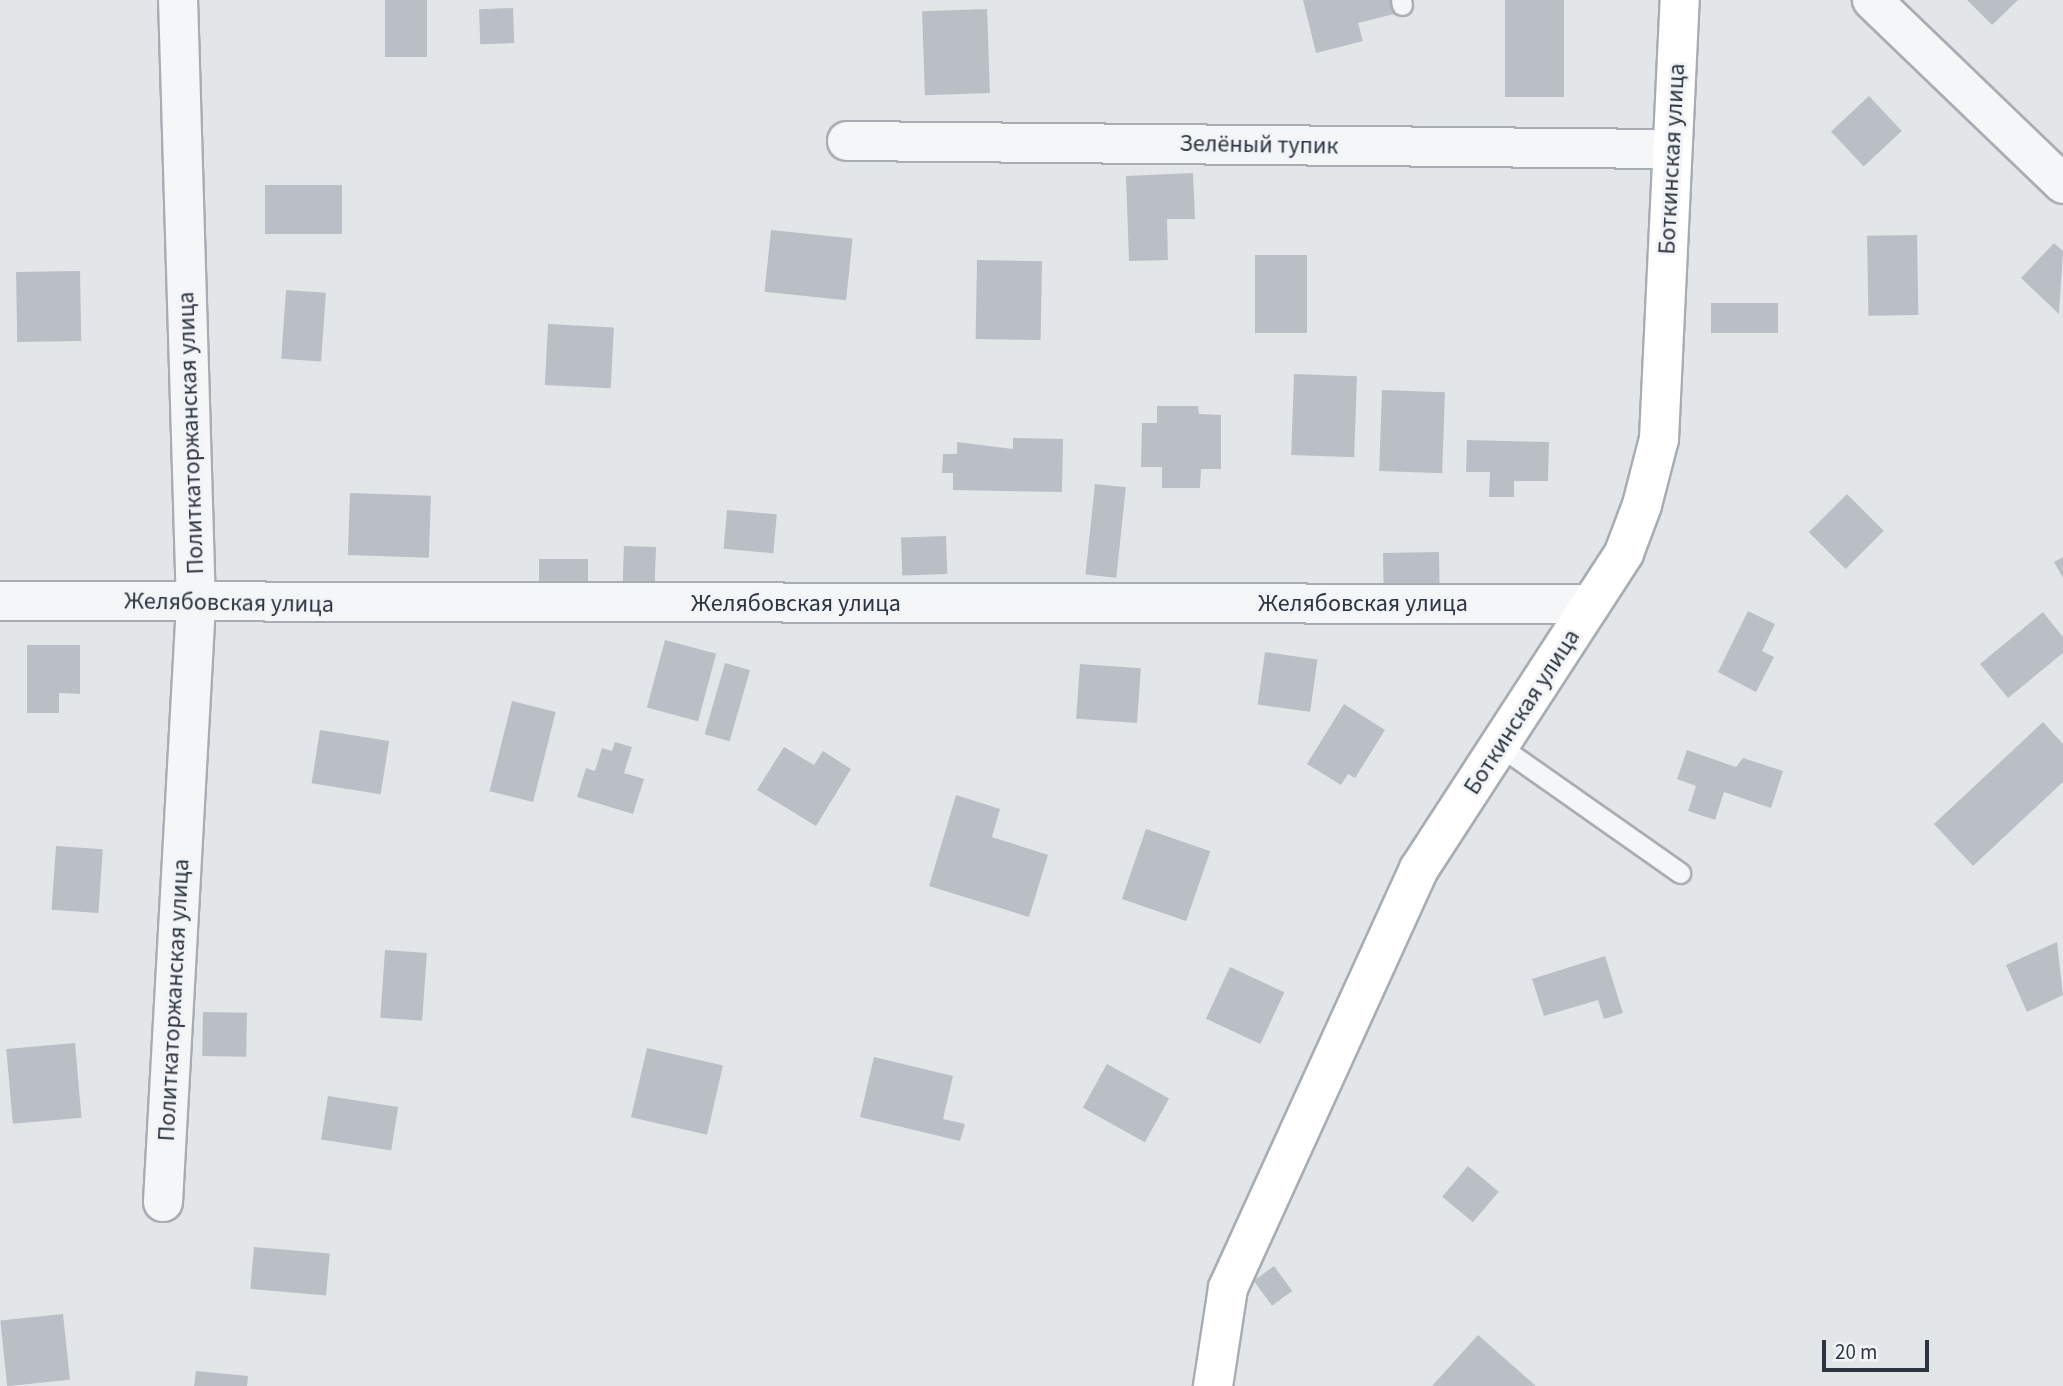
<!DOCTYPE html>
<html>
<head>
<meta charset="utf-8">
<style>
  body { margin:0 }
  #map { position:relative; width:2063px; height:1386px; overflow:hidden; background:#e2e6e9; font-family:"Source Sans 3",sans-serif }
  div>[style] { position:absolute }
  .building>* { inset:0; background:#babfc6; transform-origin:0 0 }
  .roads { filter:drop-shadow(2px 0 #a8adb3) drop-shadow(-2px 0 #a8adb3) drop-shadow(0 2px #a8adb3) drop-shadow(0 -2px #a8adb3) }
  .lane>* { height:19px; margin:-9.5px; padding:0 9.5px; transform-origin:9.5px; border-radius:9.5px; background:#f5f6f8 }
  .street>* { height:38px; margin:-19px; padding:0 19px; transform-origin:19px; border-radius:19px; background:#f5f6f8 }
  .secondary>* { height:38px; margin:-19px; padding:0 19px; transform-origin:19px; border-radius:19px; background:#fff }
  span { translate:-50% -50%; white-space:nowrap; text-align:center; line-height:1.15; -webkit-text-stroke:6px #f2f4f7; paint-order:stroke }
  .street-label { font-size:24px; color:#2c3540 }
  .scale { position:absolute; left:1822px; top:1340px; width:107px; height:32px; box-sizing:border-box; border:4px solid #2c3540; border-top:0; padding-left:9px; font-size:21px; line-height:24px; white-space:nowrap; color:#2c3540; -webkit-text-stroke:5px #f2f4f7; paint-order:stroke }
</style>
</head>
<body>
<div id="map">
  <div class="building">
    <div style="left:385px;top:0;width:42px;height:57px"></div>
    <div style="clip-path:polygon(1303px 0,1391px 0,1394px 14px,1358px 23px,1363px 41px,1316px 53px)"></div>
    <div style="left:1505px;top:0;width:59px;height:97px"></div>
    <div style="clip-path:polygon(1967px 0,2018px 0,1992px 25px)"></div>
    <div style="left:513px;top:8px;width:35px;height:34px;rotate:88deg"></div>
    <div style="left:987px;top:9px;width:84px;height:65px;rotate:88deg"></div>
    <div style="left:1869px;top:96px;width:48px;height:52px;rotate:47deg"></div>
    <div style="clip-path:polygon(1193px 173px,1195px 219px,1167px 219px,1168px 260px,1129px 261px,1126px 176px)"></div>
    <div style="left:265px;top:185px;width:77px;height:49px"></div>
    <div style="left:771px;top:230px;width:82px;height:62px;rotate:6deg"></div>
    <div style="left:1917px;top:235px;width:80px;height:50px;rotate:89deg"></div>
    <div style="clip-path:polygon(2054px 243px,2063px 251px,2059px 314px,2021px 278px)"></div>
    <div style="left:1255px;top:255px;width:52px;height:78px"></div>
    <div style="left:977px;top:260px;width:65px;height:79px;rotate:1deg"></div>
    <div style="left:80px;top:271px;width:70px;height:64px;rotate:89deg"></div>
    <div style="left:286px;top:290px;width:40px;height:69px;rotate:4deg"></div>
    <div style="left:1778px;top:303px;width:30px;height:67px;rotate:90deg"></div>
    <div style="left:548px;top:324px;width:66px;height:61px;rotate:3deg"></div>
    <div style="left:1294px;top:374px;width:63px;height:81px;rotate:2deg"></div>
    <div style="left:1382px;top:390px;width:63px;height:81px;rotate:2deg"></div>
    <div style="clip-path:polygon(1157px 406px,1198px 406px,1199px 414px,1221px 415px,1221px 469px,1201px 469px,1200px 488px,1162px 488px,1162px 467px,1141px 467px,1142px 423px,1157px 423px)"></div>
    <div style="clip-path:polygon(1013px 438px,1063px 439px,1062px 492px,953px 490px,953px 473px,942px 473px,943px 454px,957px 454px,957px 442px,1013px 449px)"></div>
    <div style="clip-path:polygon(1467px 440px,1549px 442px,1548px 481px,1514px 481px,1514px 497px,1489px 497px,1490px 472px,1466px 472px)"></div>
    <div style="left:1095px;top:484px;width:31px;height:91px;rotate:6deg"></div>
    <div style="left:350px;top:493px;width:81px;height:62px;rotate:2deg"></div>
    <div style="left:1847px;top:494px;width:52px;height:54px;rotate:45deg"></div>
    <div style="left:727px;top:510px;width:50px;height:39px;rotate:5deg"></div>
    <div style="left:946px;top:536px;width:38px;height:45px;rotate:88deg"></div>
    <div style="left:624px;top:546px;width:32px;height:43px;rotate:2deg"></div>
    <div style="left:1439px;top:552px;width:46px;height:56px;rotate:89deg"></div>
    <div style="clip-path:polygon(2063px 557px,2063px 578px,2054px 562px)"></div>
    <div style="left:588px;top:559px;width:31px;height:49px;rotate:90deg"></div>
    <div style="clip-path:polygon(1748px 611px,1775px 624px,1762px 651px,1774px 657px,1756px 692px,1718px 672px)"></div>
    <div style="clip-path:polygon(2043px 612px,2063px 637px,2063px 653px,2008px 698px,1980px 664px)"></div>
    <div style="left:665px;top:640px;width:53px;height:70px;rotate:15deg"></div>
    <div style="clip-path:polygon(27px 645px,80px 645px,80px 694px,59px 693px,59px 713px,27px 713px)"></div>
    <div style="left:1265px;top:652px;width:53px;height:53px;rotate:8deg"></div>
    <div style="left:725px;top:663px;width:26px;height:74px;rotate:16deg"></div>
    <div style="left:1080px;top:664px;width:61px;height:55px;rotate:4deg"></div>
    <div style="left:512px;top:701px;width:45px;height:93px;rotate:14deg"></div>
    <div style="clip-path:polygon(1344px 704px,1385px 730px,1355px 778px,1348px 774px,1341px 785px,1307px 764px)"></div>
    <div style="clip-path:polygon(2043px 722px,2063px 744px,2063px 782px,1973px 866px,1934px 824px)"></div>
    <div style="left:320px;top:730px;width:70px;height:54px;rotate:9deg"></div>
    <div style="clip-path:polygon(615px 742px,632px 747px,624px 773px,644px 779px,633px 814px,577px 797px,586px 768px,595px 771px,602px 748px,612px 751px)"></div>
    <div style="clip-path:polygon(784px 747px,814px 765px,823px 751px,851px 769px,816px 826px,757px 790px)"></div>
    <div style="clip-path:polygon(1687px 750px,1736px 767px,1743px 758px,1783px 771px,1771px 808px,1724px 792px,1715px 820px,1688px 811px,1696px 786px,1677px 779px)"></div>
    <div style="clip-path:polygon(956px 795px,1000px 809px,992px 837px,1048px 855px,1029px 917px,929px 886px)"></div>
    <div style="left:1146px;top:829px;width:68px;height:74px;rotate:19deg"></div>
    <div style="left:56px;top:846px;width:47px;height:64px;rotate:4deg"></div>
    <div style="clip-path:polygon(2057px 942px,2063px 995px,2027px 1012px,2006px 965px)"></div>
    <div style="left:385px;top:950px;width:42px;height:68px;rotate:4deg"></div>
    <div style="clip-path:polygon(1605px 956px,1623px 1013px,1604px 1019px,1598px 1000px,1544px 1016px,1532px 979px)"></div>
    <div style="left:1230px;top:967px;width:60px;height:57px;rotate:25deg"></div>
    <div style="left:203px;top:1012px;width:44px;height:44px;rotate:1deg"></div>
    <div style="left:75px;top:1043px;width:75px;height:69px;rotate:85deg"></div>
    <div style="left:647px;top:1048px;width:78px;height:71px;rotate:13deg"></div>
    <div style="clip-path:polygon(874px 1057px,953px 1076px,943px 1119px,965px 1124px,960px 1141px,860px 1117px)"></div>
    <div style="left:1107px;top:1064px;width:71px;height:50px;rotate:29deg"></div>
    <div style="left:328px;top:1096px;width:71px;height:44px;rotate:9deg"></div>
    <div style="left:1468px;top:1166px;width:40px;height:40px;rotate:40deg"></div>
    <div style="left:254px;top:1247px;width:76px;height:42px;rotate:5deg"></div>
    <div style="left:1274px;top:1266px;width:31px;height:25px;rotate:54deg"></div>
    <div style="left:63px;top:1314px;width:66px;height:63px;rotate:84deg"></div>
    <div style="clip-path:polygon(1478px 1335px,1536px 1386px,1432px 1386px)"></div>
    <div style="clip-path:polygon(196px 1371px,248px 1376px,247px 1386px,194px 1386px)"></div>
  </div>
  <div class="roads">
    <div class="lane">
      <div style="left:1401px;top:0;width:5px;rotate:79deg"></div>
      <div style="left:1501px;top:747px;width:219px;rotate:35.1deg"></div>
    </div>
    <div class="street">
      <div style="left:1872px;top:0;width:265px;rotate:43.9deg"></div>
      <div style="left:847px;top:141px;width:825px;rotate:0.56deg"></div>
      <div style="left:0;top:601px;width:1591px;rotate:0.11deg"></div>
      <div style="left:163px;top:1202px;width:598px;rotate:-86.84deg"></div>
      <div style="left:196px;top:605px;width:605px;rotate:-91.7deg"></div>
    </div>
    <div class="secondary">
      <div style="left:1213px;top:1386px;width:99px;rotate:-81.3deg"></div>
      <div style="left:1228px;top:1288px;width:460px;rotate:-65.5deg"></div>
      <div style="left:1419px;top:869px;width:377px;rotate:-57deg"></div>
      <div style="left:1624px;top:553px;width:51px;rotate:-69.4deg"></div>
      <div style="left:1642px;top:505px;width:68px;rotate:-75.6deg"></div>
      <div style="left:1659px;top:439px;width:440px;rotate:-87.3deg"></div>
    </div>
  </div>
  <div class="street-label">
    <span style="left:1259px;top:145px;rotate:1deg">Зелёный тупик</span>
    <span style="left:1672px;top:159px;rotate:-87deg">Боткинская улица</span>
    <span style="left:191px;top:433px;rotate:-92deg">Политкаторжанская улица</span>
    <span style="left:229px;top:603px;rotate:1deg">Желябовская улица</span>
    <span style="left:796px;top:604px">Желябовская улица</span>
    <span style="left:1363px;top:604px">Желябовская улица</span>
    <span style="left:1522px;top:712px;rotate:-57deg">Боткинская улица</span>
    <span style="left:174px;top:1000px;rotate:-87deg">Политкаторжанская улица</span>
  </div>
  <div class="scale">20 m</div>
</div>
</body>
</html>
